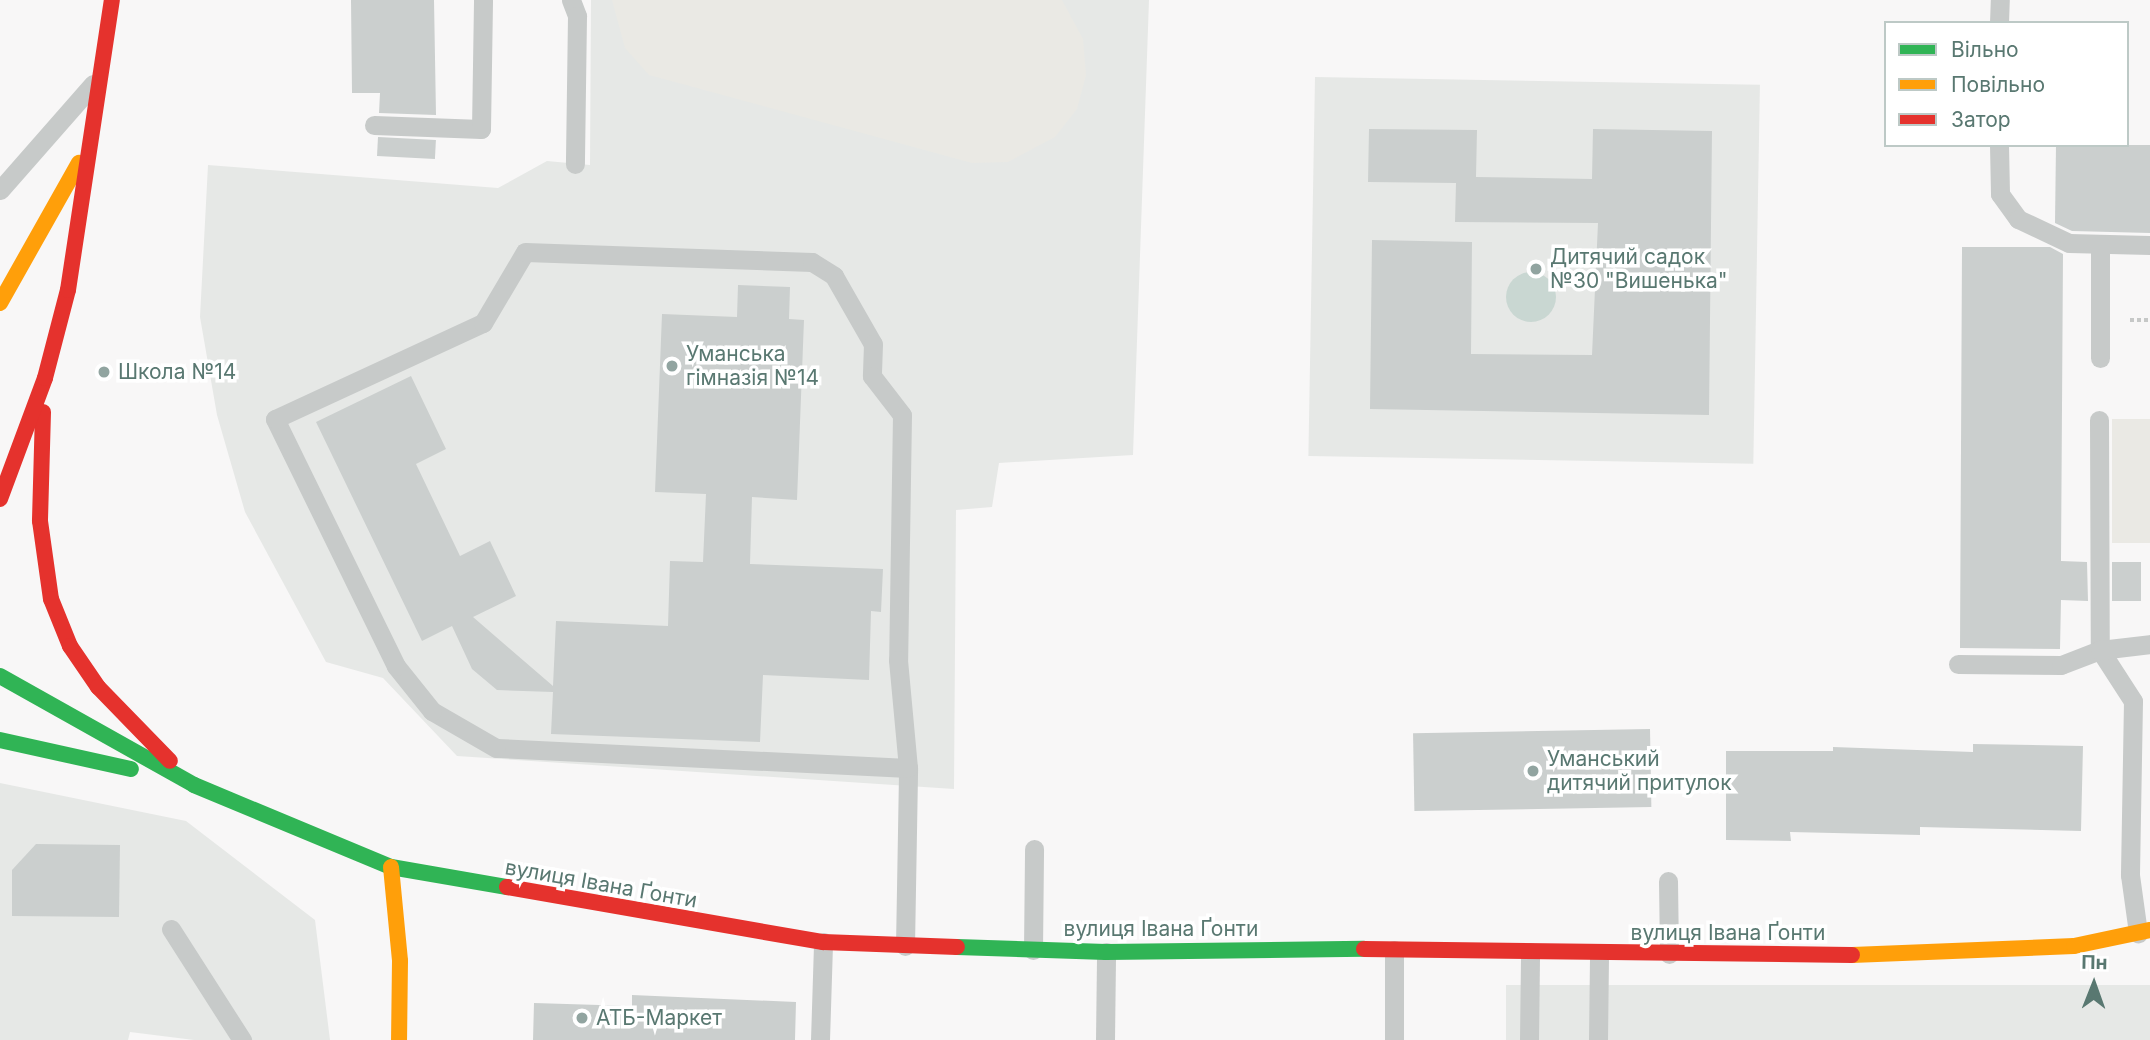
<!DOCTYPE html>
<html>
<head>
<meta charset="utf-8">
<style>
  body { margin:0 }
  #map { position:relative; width:2150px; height:1040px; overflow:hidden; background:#f8f7f7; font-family:Inter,sans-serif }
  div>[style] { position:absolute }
  .built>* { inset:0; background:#e6e8e6; transform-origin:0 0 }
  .green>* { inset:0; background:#eae9e4; transform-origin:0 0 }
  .water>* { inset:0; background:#c9d7d2 }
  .round { border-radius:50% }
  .building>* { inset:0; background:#cbcfce; transform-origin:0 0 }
  .path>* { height:4.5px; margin-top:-2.25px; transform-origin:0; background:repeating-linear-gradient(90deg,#c6c8c7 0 3.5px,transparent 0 7px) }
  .lane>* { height:19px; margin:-9.5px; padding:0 9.5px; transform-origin:9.5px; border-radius:9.5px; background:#c7cac9 }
  .fast>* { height:16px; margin:-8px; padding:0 8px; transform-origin:8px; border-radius:8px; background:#30b455 }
  .slow>* { height:16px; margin:-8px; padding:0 8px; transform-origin:8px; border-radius:8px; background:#ff9f0a }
  .jam>* { height:16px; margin:-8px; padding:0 8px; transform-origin:8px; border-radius:8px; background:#e5322d }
  .dots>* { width:19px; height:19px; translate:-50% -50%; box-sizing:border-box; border:4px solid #fff; border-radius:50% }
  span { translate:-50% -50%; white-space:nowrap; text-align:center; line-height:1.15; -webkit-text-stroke:7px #fff; paint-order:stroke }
  .poi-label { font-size:21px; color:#597871 }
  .left { translate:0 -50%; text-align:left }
  .street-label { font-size:21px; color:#597871 }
  .legend { position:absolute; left:1884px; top:21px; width:245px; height:126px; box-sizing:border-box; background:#fff; border:2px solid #bdc9c6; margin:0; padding:9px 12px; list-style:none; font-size:21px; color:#597871 }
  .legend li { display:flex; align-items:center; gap:14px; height:35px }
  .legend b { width:35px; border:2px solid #bdc9c6 }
  .north { position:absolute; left:2059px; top:949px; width:70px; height:70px; -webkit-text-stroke:5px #fff; paint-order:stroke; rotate:1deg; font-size:19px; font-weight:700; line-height:28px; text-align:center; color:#597871 }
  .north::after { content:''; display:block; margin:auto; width:24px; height:32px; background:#597871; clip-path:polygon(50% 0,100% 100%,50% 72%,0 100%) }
</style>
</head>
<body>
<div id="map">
  <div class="built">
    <div style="clip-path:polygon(591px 0,1149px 0,1133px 455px,999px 463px,992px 507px,956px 510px,954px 789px,457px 756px,383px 678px,326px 662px,245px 512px,217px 415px,200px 317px,208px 165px,498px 188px,547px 161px,590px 165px)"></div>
    <div style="left:1315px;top:77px;width:445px;height:379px;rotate:1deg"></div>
    <div style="clip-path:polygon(0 783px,186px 821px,315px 920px,330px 1040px,194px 1040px,130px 1032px,128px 1040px,0 1040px)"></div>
    <div style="left:1506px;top:985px;width:644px;height:55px"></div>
  </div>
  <div class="green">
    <div style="clip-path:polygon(612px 0,1062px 0,1083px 39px,1086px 75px,1077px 109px,1055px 137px,1008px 162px,972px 163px,649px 75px,625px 48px)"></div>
    <div style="left:2112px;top:419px;width:38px;height:124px"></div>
  </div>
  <div class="water">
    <div class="round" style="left:1506px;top:272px;width:50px;height:50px"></div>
  </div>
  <div class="building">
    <div style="clip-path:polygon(351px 0,434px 0,436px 115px,379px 113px,380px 93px,352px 93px)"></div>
    <div style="clip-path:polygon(1369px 129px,1477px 130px,1476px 177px,1592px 179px,1593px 129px,1712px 131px,1709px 415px,1370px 409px,1372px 240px,1472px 242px,1471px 354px,1592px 355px,1598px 223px,1455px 222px,1456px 183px,1368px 182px)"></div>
    <div style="left:378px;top:137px;width:58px;height:19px;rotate:3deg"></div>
    <div style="clip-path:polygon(2056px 145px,2150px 145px,2150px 233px,2072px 231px,2055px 223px)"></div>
    <div style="clip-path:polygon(1962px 247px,2050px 247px,2063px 254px,2061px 561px,2087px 562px,2088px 601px,2061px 600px,2060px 649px,1960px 648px)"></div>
    <div style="clip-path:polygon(738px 285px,790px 287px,789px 319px,804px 320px,797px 500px,752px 497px,750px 564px,883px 569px,881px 612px,871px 611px,869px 680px,763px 675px,760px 742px,551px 734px,553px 692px,497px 690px,472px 669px,452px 626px,422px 641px,316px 422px,411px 376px,446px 449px,416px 464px,460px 556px,490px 541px,516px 596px,473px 617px,553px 686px,556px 621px,668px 626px,670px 561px,703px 562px,706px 494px,655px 492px,662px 314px,737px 317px)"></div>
    <div style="left:2112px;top:562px;width:29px;height:39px"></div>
    <div style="left:1650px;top:729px;width:78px;height:237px;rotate:89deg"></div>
    <div style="clip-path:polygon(1973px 744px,2083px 746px,2081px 831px,1920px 827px,1920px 835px,1790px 832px,1791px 841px,1726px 840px,1726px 751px,1833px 751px,1833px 747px,1973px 752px)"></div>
    <div style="clip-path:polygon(36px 844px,120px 845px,119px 917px,12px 916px,12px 870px)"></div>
    <div style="clip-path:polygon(632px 995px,796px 1002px,795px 1040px,533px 1040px,534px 1003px,632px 1006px)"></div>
  </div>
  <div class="path">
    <div style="left:2130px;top:320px;width:20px"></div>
  </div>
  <div class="lane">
    <div style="left:571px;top:0;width:17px;rotate:69deg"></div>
    <div style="left:577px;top:16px;width:148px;rotate:90.8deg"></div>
    <div style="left:1999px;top:23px;width:23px;rotate:-88deg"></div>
    <div style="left:374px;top:125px;width:107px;rotate:2.1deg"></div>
    <div style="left:481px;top:129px;width:129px;rotate:-89.1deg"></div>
    <div style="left:1999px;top:145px;width:49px;rotate:88.8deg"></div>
    <div style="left:2000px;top:194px;width:31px;rotate:54deg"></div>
    <div style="left:2018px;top:219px;width:56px;rotate:25.2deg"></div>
    <div style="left:2069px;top:243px;width:81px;rotate:1.4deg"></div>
    <div style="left:0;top:190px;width:141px;rotate:-48.7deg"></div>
    <div style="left:2100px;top:358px;width:114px;rotate:-90deg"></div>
    <div style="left:2099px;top:420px;width:230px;rotate:89.8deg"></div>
    <div style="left:2100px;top:650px;width:61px;rotate:57.1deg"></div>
    <div style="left:2133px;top:701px;width:174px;rotate:91deg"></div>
    <div style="left:2130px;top:875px;width:59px;rotate:82.1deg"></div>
    <div style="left:1958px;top:664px;width:103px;rotate:0.6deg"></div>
    <div style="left:2061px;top:665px;width:42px;rotate:-21deg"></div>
    <div style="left:2100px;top:650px;width:50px;rotate:-6.8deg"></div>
    <div style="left:1668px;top:881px;width:73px;rotate:89.2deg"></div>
    <div style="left:171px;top:929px;width:132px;rotate:57.4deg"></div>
    <div style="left:905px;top:946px;width:178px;rotate:-89deg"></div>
    <div style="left:908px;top:768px;width:412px;rotate:-177.2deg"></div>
    <div style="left:496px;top:748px;width:74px;rotate:-150deg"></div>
    <div style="left:432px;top:711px;width:58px;rotate:-128.7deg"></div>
    <div style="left:396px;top:666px;width:275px;rotate:-116.1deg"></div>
    <div style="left:275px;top:419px;width:229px;rotate:-24.8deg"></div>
    <div style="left:483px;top:323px;width:82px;rotate:-59.4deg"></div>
    <div style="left:525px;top:252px;width:287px;rotate:2deg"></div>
    <div style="left:812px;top:262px;width:26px;rotate:32deg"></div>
    <div style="left:834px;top:276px;width:78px;rotate:60.2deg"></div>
    <div style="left:873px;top:344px;width:32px;rotate:92deg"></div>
    <div style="left:872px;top:376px;width:49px;rotate:52.4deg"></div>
    <div style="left:902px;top:415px;width:245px;rotate:90.9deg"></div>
    <div style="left:898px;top:660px;width:108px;rotate:84.7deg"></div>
    <div style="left:1033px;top:950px;width:101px;rotate:-89.4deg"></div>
    <div style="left:820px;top:1040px;width:98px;rotate:-88.2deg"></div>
    <div style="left:1105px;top:1040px;width:88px;rotate:-89.3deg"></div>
    <div style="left:1394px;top:1040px;width:90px;rotate:-90deg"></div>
    <div style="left:1529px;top:1040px;width:88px;rotate:-89.3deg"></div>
    <div style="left:1598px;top:1040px;width:87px;rotate:-89.3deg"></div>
  </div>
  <div class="fast">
    <div style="left:0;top:676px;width:223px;rotate:29.3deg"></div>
    <div style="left:194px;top:785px;width:213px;rotate:22.6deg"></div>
    <div style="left:391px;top:867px;width:118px;rotate:9.8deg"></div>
    <div style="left:0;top:740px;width:134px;rotate:12.5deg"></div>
    <div style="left:957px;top:947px;width:149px;rotate:1.9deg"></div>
    <div style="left:1106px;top:952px;width:258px;rotate:-0.7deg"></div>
  </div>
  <div class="slow">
    <div style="left:0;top:303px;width:161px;rotate:-60.6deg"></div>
    <div style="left:391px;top:867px;width:94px;rotate:84.5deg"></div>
    <div style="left:400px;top:961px;width:79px;rotate:90.7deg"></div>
    <div style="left:1852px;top:955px;width:222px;rotate:-2.3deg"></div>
    <div style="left:2074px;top:946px;width:78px;rotate:-11.9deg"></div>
  </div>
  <div class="jam">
    <div style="left:43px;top:412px;width:109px;rotate:91.6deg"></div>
    <div style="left:40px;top:521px;width:79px;rotate:82deg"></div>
    <div style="left:51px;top:599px;width:51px;rotate:68deg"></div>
    <div style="left:70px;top:646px;width:50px;rotate:55.7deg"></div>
    <div style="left:98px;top:687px;width:103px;rotate:45.8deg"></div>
    <div style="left:0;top:499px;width:129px;rotate:-69.6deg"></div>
    <div style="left:45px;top:378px;width:91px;rotate:-75.4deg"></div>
    <div style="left:68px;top:290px;width:293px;rotate:-81.4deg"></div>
    <div style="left:507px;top:887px;width:321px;rotate:9.9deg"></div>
    <div style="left:823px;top:942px;width:134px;rotate:2.1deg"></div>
    <div style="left:1364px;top:949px;width:488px;rotate:0.7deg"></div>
  </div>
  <div class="dots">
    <div style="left:1536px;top:269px;background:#91a4a0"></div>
    <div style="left:672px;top:366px;background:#91a4a0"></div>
    <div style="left:104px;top:372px;background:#91a4a0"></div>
    <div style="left:1533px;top:771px;background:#91a4a0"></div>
    <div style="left:582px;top:1018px;background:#91a4a0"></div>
  </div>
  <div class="poi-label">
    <span class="left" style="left:1550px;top:269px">Дитячий садок<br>№30 "Вишенька"</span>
    <span class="left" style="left:686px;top:366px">Уманська<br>гімназія №14</span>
    <span class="left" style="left:118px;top:372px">Школа №14</span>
    <span class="left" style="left:1547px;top:771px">Уманський<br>дитячий притулок</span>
    <span class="left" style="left:596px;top:1018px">АТБ-Маркет</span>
  </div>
  <div class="street-label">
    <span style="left:601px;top:884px;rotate:10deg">вулиця Івана Ґонти</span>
    <span style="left:1161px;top:929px">вулиця Івана Ґонти</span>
    <span style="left:1728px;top:933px">вулиця Івана Ґонти</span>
  </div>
  <ul class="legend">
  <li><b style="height:9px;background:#30b455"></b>Вільно</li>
  <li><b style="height:9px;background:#ff9f0a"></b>Повільно</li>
  <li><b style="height:9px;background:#e5322d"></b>Затор</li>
  </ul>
  <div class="north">Пн</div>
</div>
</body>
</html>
